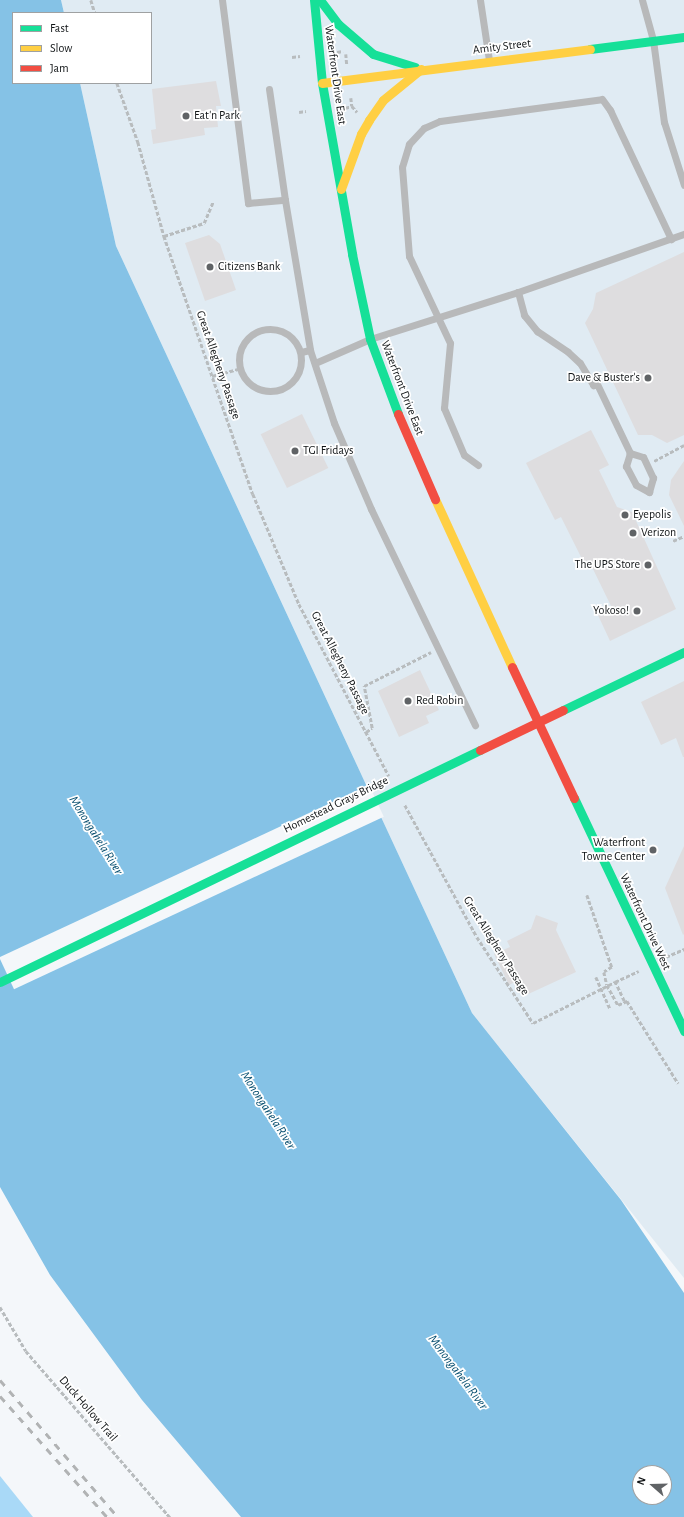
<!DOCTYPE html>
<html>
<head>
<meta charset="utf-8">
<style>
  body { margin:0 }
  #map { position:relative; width:684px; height:1517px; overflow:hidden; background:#f4f7fa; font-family:"Alegreya Sans",sans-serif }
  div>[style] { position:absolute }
  .built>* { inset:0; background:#e0ebf3 }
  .forest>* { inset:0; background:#a9d9f7 }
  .water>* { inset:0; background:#85c2e6 }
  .pier>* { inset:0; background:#f4f7fa; transform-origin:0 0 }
  .building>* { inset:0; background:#dedddf; transform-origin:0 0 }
  .path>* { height:2.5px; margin-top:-1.25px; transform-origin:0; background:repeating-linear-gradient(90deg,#b8bcbe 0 4px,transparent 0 6px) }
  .lane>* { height:7px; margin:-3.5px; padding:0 3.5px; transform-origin:3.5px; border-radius:3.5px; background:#b8b9ba }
  .lane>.ring { margin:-3.5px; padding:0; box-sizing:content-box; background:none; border:7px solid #b8b9ba; border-radius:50% }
  .fast>* { height:9px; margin:-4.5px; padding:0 4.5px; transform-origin:4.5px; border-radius:4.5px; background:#16e098 }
  .slow>* { height:9px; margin:-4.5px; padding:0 4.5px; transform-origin:4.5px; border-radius:4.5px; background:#ffcf43 }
  .jam>* { height:9px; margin:-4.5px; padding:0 4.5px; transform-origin:4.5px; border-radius:4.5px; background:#f24e42 }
  .rail>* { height:3px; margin-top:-1.5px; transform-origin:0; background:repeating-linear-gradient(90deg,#b1b3b4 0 7px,transparent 0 14px) }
  .dots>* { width:11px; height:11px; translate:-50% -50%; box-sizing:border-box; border:2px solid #fff; border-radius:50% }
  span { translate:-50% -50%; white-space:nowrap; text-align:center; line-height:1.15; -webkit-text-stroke:3.5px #fff; paint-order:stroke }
  .street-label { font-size:12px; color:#101416 }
  .poi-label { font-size:12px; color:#101416 }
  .left { translate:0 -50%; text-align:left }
  .right { translate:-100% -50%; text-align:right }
  .water-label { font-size:13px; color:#095071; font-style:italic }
  .legend { position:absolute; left:12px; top:12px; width:140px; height:72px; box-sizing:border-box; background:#fff; border:1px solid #9fa1a2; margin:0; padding:5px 7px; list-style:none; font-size:12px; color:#101416 }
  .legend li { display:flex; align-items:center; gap:8px; height:20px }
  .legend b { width:20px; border:1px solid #9fa1a2 }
  .north { position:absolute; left:632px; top:1465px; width:40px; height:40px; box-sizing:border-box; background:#fff; border:1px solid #9fa1a2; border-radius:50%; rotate:290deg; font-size:11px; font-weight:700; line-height:16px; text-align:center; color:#101416 }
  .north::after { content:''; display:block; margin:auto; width:14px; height:18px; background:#606366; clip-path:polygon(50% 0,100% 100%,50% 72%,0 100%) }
</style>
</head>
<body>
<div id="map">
  <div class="built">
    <div style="clip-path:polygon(61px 0,684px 0,684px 1278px,472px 1013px,116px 246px,80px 83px,151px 83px,151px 13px,64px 13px)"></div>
  </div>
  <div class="forest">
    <div style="clip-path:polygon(0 1476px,33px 1517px,0 1517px)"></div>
  </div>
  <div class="water">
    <div style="clip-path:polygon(evenodd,0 0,61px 0,64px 13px,13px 13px,13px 83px,80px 83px,116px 246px,472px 1013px,621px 1200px,684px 1293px,684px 1517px,241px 1517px,142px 1400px,50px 1275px,0 1187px,0 0,640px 1473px,664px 1473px,664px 1497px,640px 1497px,640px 1473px)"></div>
  </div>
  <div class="pier">
    <div style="left:369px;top:785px;width:35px;height:408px;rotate:65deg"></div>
  </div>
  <div class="building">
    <div style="clip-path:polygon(216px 81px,221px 106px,216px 106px,218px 127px,204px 128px,205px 135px,153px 144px,151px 130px,156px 129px,152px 89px)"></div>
    <div style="clip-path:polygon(209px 235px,220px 244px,236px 290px,205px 301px,185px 243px)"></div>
    <div style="clip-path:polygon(684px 252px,684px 435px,667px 443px,652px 435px,638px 435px,585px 323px,593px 309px,596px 293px)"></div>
    <div style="left:302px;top:414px;width:60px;height:46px;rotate:64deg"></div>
    <div style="clip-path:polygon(591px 430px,609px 465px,599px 470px,617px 507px,632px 512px,676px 609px,610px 641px,597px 613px,611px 606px,591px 565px,586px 567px,561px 517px,555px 520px,526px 463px)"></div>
    <div style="clip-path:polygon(684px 461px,684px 526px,669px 495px,671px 480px)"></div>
    <div style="clip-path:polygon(420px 670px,439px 710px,426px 716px,429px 723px,399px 737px,378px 691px)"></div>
    <div style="clip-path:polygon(684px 681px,684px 757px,683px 757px,676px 738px,661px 745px,641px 702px)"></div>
    <div style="clip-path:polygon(684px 846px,684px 934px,683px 935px,665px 888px)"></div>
    <div style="clip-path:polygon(536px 915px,558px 923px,556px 930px,576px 972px,524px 996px,517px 981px,509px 985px,494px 954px,510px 947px,507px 941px,531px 929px)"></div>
  </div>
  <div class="path">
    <div style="left:91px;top:0;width:14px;rotate:73deg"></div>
    <div style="left:337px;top:52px;width:6px;rotate:-9deg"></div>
    <div style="left:346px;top:54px;width:11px;rotate:85deg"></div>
    <div style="left:292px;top:57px;width:8px;rotate:-7deg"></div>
    <div style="left:117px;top:83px;width:63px;rotate:70.4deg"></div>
    <div style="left:138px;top:142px;width:98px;rotate:74.5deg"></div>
    <div style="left:164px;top:236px;width:273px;rotate:71deg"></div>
    <div style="left:253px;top:494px;width:119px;rotate:67.3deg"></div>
    <div style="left:299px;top:604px;width:194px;rotate:62.4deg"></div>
    <div style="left:351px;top:98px;width:8px;rotate:83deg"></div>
    <div style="left:352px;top:106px;width:8px;rotate:50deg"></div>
    <div style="left:345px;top:108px;width:7px;rotate:-16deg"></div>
    <div style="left:299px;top:112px;width:7px;rotate:-8deg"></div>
    <div style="left:164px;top:236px;width:42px;rotate:-18deg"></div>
    <div style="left:204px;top:223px;width:23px;rotate:-67deg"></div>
    <div style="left:212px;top:376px;width:28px;rotate:-15deg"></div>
    <div style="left:654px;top:461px;width:34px;rotate:-28deg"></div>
    <div style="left:673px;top:541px;width:12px;rotate:-24deg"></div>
    <div style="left:366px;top:732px;width:7px;rotate:-34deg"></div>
    <div style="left:372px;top:728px;width:43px;rotate:-100.8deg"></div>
    <div style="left:364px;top:686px;width:75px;rotate:-26.9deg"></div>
    <div style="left:405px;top:805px;width:150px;rotate:61.4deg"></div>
    <div style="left:477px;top:937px;width:103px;rotate:56.9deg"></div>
    <div style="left:533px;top:1023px;width:92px;rotate:-26.6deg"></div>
    <div style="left:587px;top:895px;width:76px;rotate:70.9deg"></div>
    <div style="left:612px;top:967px;width:9px;rotate:148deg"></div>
    <div style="left:604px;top:972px;width:13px;rotate:77deg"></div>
    <div style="left:607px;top:985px;width:23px;rotate:61deg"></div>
    <div style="left:618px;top:1005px;width:10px;rotate:-24deg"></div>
    <div style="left:627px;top:1001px;width:97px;rotate:58.1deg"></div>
    <div style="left:666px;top:957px;width:20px;rotate:-24deg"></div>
    <div style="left:596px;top:977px;width:34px;rotate:66deg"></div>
    <div style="left:624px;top:1001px;width:21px;rotate:-115deg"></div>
    <div style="left:615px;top:982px;width:26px;rotate:-25deg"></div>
    <div style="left:0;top:1307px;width:51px;rotate:59.4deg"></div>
    <div style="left:26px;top:1351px;width:220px;rotate:49.1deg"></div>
  </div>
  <div class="lane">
    <div style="left:222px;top:0;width:205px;rotate:82.7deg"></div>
    <div style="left:248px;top:203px;width:37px;rotate:-5deg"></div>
    <div style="left:285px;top:200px;width:152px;rotate:80.5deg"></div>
    <div style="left:480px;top:0;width:61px;rotate:81.5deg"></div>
    <div style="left:642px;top:0;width:41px;rotate:74.6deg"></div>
    <div style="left:653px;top:40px;width:83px;rotate:82.4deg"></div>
    <div style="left:664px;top:122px;width:66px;rotate:72.4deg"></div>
    <div style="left:269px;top:89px;width:112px;rotate:81.8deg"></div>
    <div style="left:518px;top:292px;width:24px;rotate:75deg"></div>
    <div style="left:524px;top:315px;width:21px;rotate:51deg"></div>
    <div style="left:537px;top:331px;width:37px;rotate:34deg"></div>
    <div style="left:568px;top:352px;width:16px;rotate:43deg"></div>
    <div style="left:580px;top:363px;width:26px;rotate:59deg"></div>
    <div style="left:593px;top:385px;width:4px;rotate:-14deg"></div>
    <div style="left:597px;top:384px;width:76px;rotate:64.4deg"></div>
    <div style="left:630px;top:453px;width:14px;rotate:107deg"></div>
    <div style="left:626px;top:466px;width:21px;rotate:62deg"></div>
    <div style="left:636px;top:485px;width:15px;rotate:28deg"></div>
    <div style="left:649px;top:492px;width:15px;rotate:-74deg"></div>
    <div style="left:653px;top:478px;width:23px;rotate:-115deg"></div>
    <div style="left:643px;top:457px;width:14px;rotate:-163deg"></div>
    <div class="ring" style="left:239px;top:329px;width:55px;height:55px"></div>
    <div style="left:301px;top:352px;width:9px;rotate:-13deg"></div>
    <div style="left:310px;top:350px;width:77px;rotate:71.8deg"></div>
    <div style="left:334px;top:423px;width:94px;rotate:66.7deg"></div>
    <div style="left:371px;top:509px;width:240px;rotate:64.3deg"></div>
    <div style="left:315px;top:363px;width:60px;rotate:-23.6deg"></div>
    <div style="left:370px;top:339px;width:155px;rotate:-17.6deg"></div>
    <div style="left:518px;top:292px;width:176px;rotate:-19.3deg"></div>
    <div style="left:478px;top:465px;width:17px;rotate:-144deg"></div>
    <div style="left:464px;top:455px;width:51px;rotate:-113.1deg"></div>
    <div style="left:444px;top:408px;width:65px;rotate:-84.7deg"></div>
    <div style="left:450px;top:343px;width:96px;rotate:-115.2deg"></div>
    <div style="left:409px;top:256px;width:89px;rotate:-94.5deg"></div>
    <div style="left:402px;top:167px;width:24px;rotate:-73deg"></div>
    <div style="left:409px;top:144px;width:22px;rotate:-47deg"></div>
    <div style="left:424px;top:128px;width:17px;rotate:-24deg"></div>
    <div style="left:440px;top:121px;width:163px;rotate:-7.7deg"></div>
    <div style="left:602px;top:99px;width:14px;rotate:54deg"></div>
    <div style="left:610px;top:110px;width:143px;rotate:64.7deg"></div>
  </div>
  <div class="fast">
    <div style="left:314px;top:0;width:83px;rotate:84.5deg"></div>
    <div style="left:322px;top:83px;width:174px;rotate:80deg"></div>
    <div style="left:352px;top:254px;width:87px;rotate:78deg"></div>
    <div style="left:370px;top:339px;width:80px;rotate:69.5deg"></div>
    <div style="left:320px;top:0;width:30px;rotate:53deg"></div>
    <div style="left:338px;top:24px;width:46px;rotate:40.6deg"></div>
    <div style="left:373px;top:54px;width:44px;rotate:17.2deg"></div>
    <div style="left:590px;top:49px;width:95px;rotate:-7.3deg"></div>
    <div style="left:563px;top:710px;width:134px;rotate:-25.6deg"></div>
    <div style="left:574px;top:798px;width:258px;rotate:64.7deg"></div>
    <div style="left:0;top:982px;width:533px;rotate:-25.8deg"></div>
  </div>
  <div class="slow">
    <div style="left:322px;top:83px;width:270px;rotate:-7.2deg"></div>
    <div style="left:341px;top:189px;width:59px;rotate:-70deg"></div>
    <div style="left:361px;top:134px;width:16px;rotate:-60deg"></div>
    <div style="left:369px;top:120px;width:24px;rotate:-55deg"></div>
    <div style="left:383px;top:100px;width:49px;rotate:-39.2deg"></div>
    <div style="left:435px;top:499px;width:185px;rotate:65.4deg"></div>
  </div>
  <div class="jam">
    <div style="left:398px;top:414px;width:93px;rotate:66.5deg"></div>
    <div style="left:512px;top:667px;width:145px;rotate:64.7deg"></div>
    <div style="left:480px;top:750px;width:92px;rotate:-25.7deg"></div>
  </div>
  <div class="rail">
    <div style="left:0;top:1380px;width:181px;rotate:49.3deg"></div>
    <div style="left:0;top:1396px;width:162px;rotate:48.5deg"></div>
  </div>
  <div class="dots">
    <div style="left:186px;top:116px;background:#606366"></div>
    <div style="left:210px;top:267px;background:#606366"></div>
    <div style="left:648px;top:378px;background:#606366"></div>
    <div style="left:295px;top:451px;background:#606366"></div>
    <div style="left:625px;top:515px;background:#606366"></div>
    <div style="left:633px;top:533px;background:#606366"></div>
    <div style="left:648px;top:565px;background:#606366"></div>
    <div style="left:637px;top:611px;background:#606366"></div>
    <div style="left:408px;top:701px;background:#606366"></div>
    <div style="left:653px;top:850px;background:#606366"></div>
  </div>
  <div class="street-label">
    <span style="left:502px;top:47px;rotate:-7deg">Amity Street</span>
    <span style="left:335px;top:75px;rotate:82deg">Waterfront Drive East</span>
    <span style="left:218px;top:365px;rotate:71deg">Great Allegheny Passage</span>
    <span style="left:402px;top:388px;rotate:69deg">Waterfront Drive East</span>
    <span style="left:340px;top:663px;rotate:63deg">Great Allegheny Passage</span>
    <span style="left:336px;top:805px;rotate:-26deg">Homestead Grays Bridge</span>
    <span style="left:645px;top:922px;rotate:65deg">Waterfront Drive West</span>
    <span style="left:496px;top:946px;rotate:58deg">Great Allegheny Passage</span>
    <span style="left:88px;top:1409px;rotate:49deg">Duck Hollow Trail</span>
  </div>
  <div class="poi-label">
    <span class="left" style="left:194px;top:116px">Eat'n Park</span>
    <span class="left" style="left:218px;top:267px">Citizens Bank</span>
    <span class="right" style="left:640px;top:378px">Dave &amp; Buster's</span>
    <span class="left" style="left:303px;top:451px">TGI Fridays</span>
    <span class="left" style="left:633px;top:515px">Eyepolis</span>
    <span class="left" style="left:641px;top:533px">Verizon</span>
    <span class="right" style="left:640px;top:565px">The UPS Store</span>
    <span class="right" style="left:629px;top:611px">Yokoso!</span>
    <span class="left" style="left:416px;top:701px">Red Robin</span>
    <span class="right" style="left:645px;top:850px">Waterfront<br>Towne Center</span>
  </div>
  <div class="water-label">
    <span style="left:95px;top:836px;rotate:58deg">Monongahela River</span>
    <span style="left:267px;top:1111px;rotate:57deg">Monongahela River</span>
    <span style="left:457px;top:1373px;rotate:53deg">Monongahela River</span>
  </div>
  <ul class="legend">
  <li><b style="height:5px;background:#16e098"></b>Fast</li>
  <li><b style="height:5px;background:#ffcf43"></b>Slow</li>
  <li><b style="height:5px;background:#f24e42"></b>Jam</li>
  </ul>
  <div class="north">N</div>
</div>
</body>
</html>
